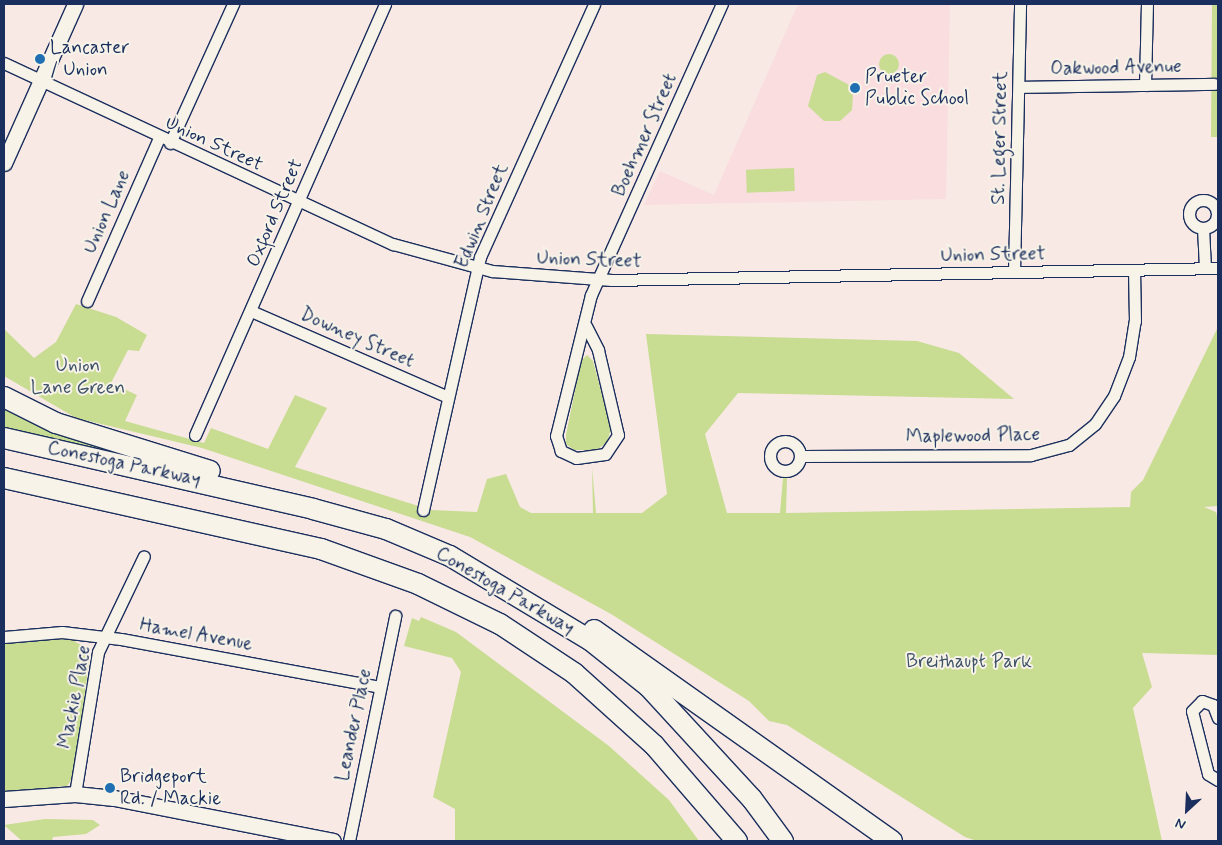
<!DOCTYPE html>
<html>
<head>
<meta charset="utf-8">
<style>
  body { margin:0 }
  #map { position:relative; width:1222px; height:845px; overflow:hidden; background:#f8e9e4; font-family:Mynerve,sans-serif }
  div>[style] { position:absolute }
  .built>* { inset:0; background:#f9dddf }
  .green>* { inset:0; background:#c8dc92; transform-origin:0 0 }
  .round { border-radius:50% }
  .roads { filter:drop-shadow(1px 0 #1b2f5e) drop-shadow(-1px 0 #1b2f5e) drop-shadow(0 1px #1b2f5e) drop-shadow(0 -1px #1b2f5e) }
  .street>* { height:11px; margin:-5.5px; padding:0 5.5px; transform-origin:5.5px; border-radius:5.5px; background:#f7f3e8 }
  .street>.ring { margin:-5.5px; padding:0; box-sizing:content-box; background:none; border:11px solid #f7f3e8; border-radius:50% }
  .secondary>* { height:15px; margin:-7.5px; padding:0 7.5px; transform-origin:7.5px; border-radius:7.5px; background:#f7f3e8 }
  .highway>* { height:20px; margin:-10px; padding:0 10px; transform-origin:10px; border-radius:10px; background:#f7f3e8 }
  .dots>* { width:14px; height:14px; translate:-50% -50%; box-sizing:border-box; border:2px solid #f7f3e8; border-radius:50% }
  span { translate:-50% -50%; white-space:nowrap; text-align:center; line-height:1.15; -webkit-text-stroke:4px #f7f3e8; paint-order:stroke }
  .poi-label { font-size:19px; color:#1b2f5e }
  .left { translate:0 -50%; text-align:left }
  .street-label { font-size:19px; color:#1b2f5e }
  .park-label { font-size:19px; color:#3e5268 }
  .frame { position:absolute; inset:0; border:5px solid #1b2f5e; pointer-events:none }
  .north { position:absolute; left:1162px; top:785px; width:50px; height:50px; -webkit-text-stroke:4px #f7f3e8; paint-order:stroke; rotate:205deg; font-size:14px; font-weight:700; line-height:20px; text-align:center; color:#1b2f5e }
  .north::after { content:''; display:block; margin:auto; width:18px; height:22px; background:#1b2f5e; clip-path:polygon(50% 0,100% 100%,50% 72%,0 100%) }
</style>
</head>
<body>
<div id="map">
  <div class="built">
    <div style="clip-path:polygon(798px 4px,950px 4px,946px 199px,644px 205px,660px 171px,714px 195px)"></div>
  </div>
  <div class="green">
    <div style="clip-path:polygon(1212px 4px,1218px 4px,1218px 137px,1211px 137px)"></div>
    <div class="round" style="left:879px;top:54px;width:20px;height:20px"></div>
    <div style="clip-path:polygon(825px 72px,851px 86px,853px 94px,852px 110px,840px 121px,824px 121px,808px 106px,817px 75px)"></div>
    <div style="left:794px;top:168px;width:23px;height:48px;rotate:88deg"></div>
    <div style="clip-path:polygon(76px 304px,116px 317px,147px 335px,139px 351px,128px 350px,111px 383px,137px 395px,125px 421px,204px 443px,211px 428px,268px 449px,295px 395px,327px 408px,295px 467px,431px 510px,477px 512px,487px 479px,506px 474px,520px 507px,531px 513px,593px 513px,592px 467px,596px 513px,642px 513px,667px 494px,646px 334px,917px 341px,959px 353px,1014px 399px,738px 393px,705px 434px,727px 513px,780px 513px,783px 478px,787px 478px,786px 513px,1130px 507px,1131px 492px,1143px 480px,1218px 327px,1218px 506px,1204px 507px,1216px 512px,1218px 522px,1218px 655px,1142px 653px,1152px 687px,1133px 708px,1162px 841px,977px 841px,965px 837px,787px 725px,769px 721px,749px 701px,611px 614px,470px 537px,202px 448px,76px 418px,4px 376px,4px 329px,34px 358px,56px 342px)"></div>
    <div style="clip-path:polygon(587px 355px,593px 361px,611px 429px,607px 442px,597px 450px,574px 450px,566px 444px,566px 435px,581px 361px)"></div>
    <div style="clip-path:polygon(4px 407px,154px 459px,153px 465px,4px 431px)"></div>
    <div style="clip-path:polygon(421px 617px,456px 632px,609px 746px,669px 800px,699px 841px,455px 841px,455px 809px,433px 797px,461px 672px,452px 658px,404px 646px,412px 618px,419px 621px)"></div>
    <div style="clip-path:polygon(49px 638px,69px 638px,81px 645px,89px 661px,74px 776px,67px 786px,4px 792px,4px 643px)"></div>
    <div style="clip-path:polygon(45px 819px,93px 820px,100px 825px,86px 834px,53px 837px,52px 841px,22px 841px,4px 825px)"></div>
  </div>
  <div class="roads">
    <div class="street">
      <div style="left:4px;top:63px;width:429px;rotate:25deg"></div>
      <div style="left:393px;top:244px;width:103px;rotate:15.3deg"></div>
      <div style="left:492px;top:271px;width:120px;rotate:4.3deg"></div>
      <div style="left:612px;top:280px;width:606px;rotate:-1.13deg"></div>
      <div style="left:1145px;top:85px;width:81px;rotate:-88.6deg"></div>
      <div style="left:1019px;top:87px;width:195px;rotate:-0.9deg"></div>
      <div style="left:170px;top:143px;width:153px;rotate:-65.6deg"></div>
      <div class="ring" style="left:1189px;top:200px;width:17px;height:17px"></div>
      <div style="left:1203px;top:228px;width:40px;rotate:87.1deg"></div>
      <div style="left:1014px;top:272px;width:268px;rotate:-88.7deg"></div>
      <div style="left:87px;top:301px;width:178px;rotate:-66.2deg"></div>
      <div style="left:251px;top:311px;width:215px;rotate:23.6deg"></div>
      <div style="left:586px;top:326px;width:27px;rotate:63deg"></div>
      <div style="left:598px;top:350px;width:87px;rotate:76.8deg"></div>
      <div style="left:618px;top:435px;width:23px;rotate:124deg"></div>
      <div style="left:605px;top:454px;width:29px;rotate:172deg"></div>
      <div style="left:576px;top:458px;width:17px;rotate:-155deg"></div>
      <div style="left:561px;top:451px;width:16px;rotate:-108deg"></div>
      <div style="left:556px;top:436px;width:145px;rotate:-76.1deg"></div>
      <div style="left:591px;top:295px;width:319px;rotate:-65.8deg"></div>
      <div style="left:195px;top:435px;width:471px;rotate:-66.2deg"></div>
      <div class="ring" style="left:770px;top:441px;width:19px;height:19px"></div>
      <div style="left:800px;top:456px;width:231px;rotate:-0.2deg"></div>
      <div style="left:1031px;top:455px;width:39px;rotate:-15deg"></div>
      <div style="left:1069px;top:445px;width:33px;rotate:-39deg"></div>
      <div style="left:1095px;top:424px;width:34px;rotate:-56deg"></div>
      <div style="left:1114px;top:396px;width:42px;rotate:-69deg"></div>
      <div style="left:1129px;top:357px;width:36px;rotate:-81deg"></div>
      <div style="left:1135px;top:321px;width:50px;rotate:-91.1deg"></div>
      <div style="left:423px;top:510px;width:259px;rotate:-77.3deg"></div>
      <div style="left:480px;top:257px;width:277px;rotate:-65.7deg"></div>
      <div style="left:4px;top:637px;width:58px;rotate:-4.9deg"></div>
      <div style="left:62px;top:632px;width:59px;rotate:6.8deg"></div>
      <div style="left:121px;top:639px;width:263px;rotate:10.5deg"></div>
      <div style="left:1218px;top:718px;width:14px;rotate:-111deg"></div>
      <div style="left:1213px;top:705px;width:12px;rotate:-160deg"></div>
      <div style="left:1202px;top:701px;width:14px;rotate:135deg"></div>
      <div style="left:1192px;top:711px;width:65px;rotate:75.7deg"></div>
      <div style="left:1208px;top:774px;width:12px;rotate:31deg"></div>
      <div style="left:75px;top:794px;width:144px;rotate:-80.8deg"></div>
      <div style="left:98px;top:652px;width:106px;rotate:-64.4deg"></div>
      <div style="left:349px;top:841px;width:230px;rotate:-78.4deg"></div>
    </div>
    <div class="secondary">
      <div style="left:4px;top:163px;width:174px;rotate:-65.9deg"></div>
      <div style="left:4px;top:799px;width:71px;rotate:-4deg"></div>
      <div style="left:75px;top:794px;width:39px;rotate:6deg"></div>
      <div style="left:114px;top:798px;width:223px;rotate:11.1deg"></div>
    </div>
    <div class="highway">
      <div style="left:4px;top:397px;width:58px;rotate:26.6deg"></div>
      <div style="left:56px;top:423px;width:161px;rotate:17.3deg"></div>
      <div style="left:4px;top:438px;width:317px;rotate:12.9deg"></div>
      <div style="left:313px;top:509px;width:76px;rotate:15.3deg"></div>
      <div style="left:386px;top:529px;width:69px;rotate:22.9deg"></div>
      <div style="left:450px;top:556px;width:163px;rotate:31deg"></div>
      <div style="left:590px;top:640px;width:75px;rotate:38.5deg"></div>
      <div style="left:649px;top:687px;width:152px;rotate:47.4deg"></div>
      <div style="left:752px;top:799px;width:52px;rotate:53.6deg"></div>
      <div style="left:4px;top:478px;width:325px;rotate:12.6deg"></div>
      <div style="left:321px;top:549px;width:103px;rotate:19.8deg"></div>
      <div style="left:418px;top:584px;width:91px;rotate:26deg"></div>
      <div style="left:500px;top:624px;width:89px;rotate:33.5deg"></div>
      <div style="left:574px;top:673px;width:108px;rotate:42deg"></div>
      <div style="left:654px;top:745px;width:127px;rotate:49.2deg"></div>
      <div style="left:594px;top:630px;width:365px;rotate:35.3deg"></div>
    </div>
  </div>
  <div class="dots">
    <div style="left:40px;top:59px;background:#1f6fb2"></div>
    <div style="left:855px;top:88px;background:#1f6fb2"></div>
    <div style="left:110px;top:788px;background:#1f6fb2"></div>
  </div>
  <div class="poi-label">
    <span class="left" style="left:50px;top:59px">Lancaster<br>/ Union</span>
    <span class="left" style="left:865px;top:88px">Prueter<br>Public School</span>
    <span class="left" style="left:120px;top:788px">Bridgeport<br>Rd. / Mackie</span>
  </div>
  <div class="street-label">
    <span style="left:1116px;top:68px;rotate:-1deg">Oakwood Avenue</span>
    <span style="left:645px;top:135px;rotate:-66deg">Boehmer Street</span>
    <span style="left:1000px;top:138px;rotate:-89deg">St. Leger Street</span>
    <span style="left:214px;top:144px;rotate:25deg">Union Street</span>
    <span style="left:107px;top:212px;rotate:-66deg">Union Lane</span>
    <span style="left:275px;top:213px;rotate:-67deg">Oxford Street</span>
    <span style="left:482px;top:216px;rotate:-68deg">Edwin Street</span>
    <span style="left:993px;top:255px;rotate:-1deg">Union Street</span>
    <span style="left:589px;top:260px;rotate:2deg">Union Street</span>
    <span style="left:357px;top:338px;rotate:24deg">Downey Street</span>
    <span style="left:973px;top:436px;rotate:-1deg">Maplewood Place</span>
    <span style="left:124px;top:464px;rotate:12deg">Conestoga Parkway</span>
    <span style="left:505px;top:591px;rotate:30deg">Conestoga Parkway</span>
    <span style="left:196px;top:635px;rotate:10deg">Hamel Avenue</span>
    <span style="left:75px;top:697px;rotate:-79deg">Mackie Place</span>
    <span style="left:354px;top:725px;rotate:-78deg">Leander Place</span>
  </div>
  <div class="park-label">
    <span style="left:78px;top:377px">Union<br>Lane Green</span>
    <span style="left:969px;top:662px">Breithaupt Park</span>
  </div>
  <div class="frame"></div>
  <div class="north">N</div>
</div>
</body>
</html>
